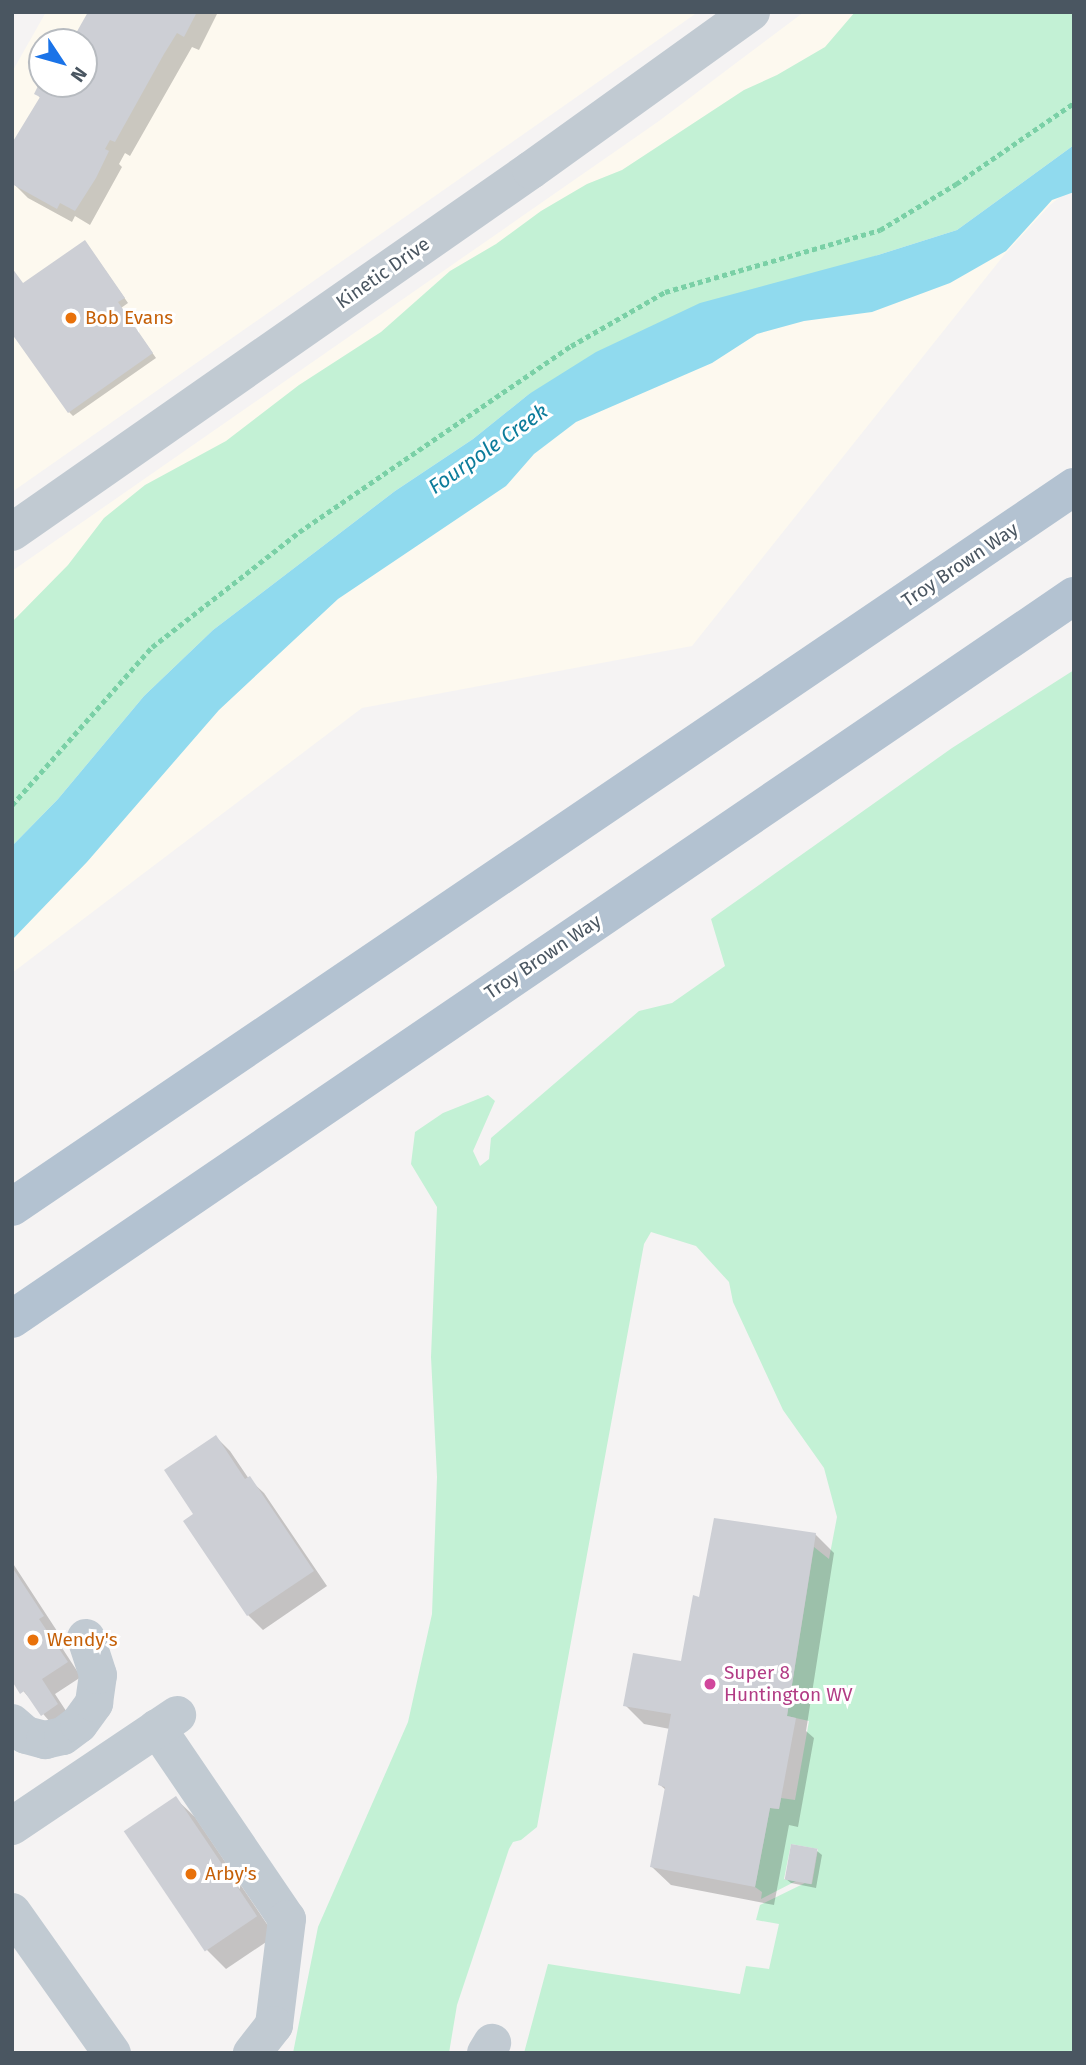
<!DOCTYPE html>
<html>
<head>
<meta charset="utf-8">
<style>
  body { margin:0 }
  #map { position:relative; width:1086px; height:2065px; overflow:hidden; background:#f5f3f3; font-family:"Fira Sans",sans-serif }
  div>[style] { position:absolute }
  .commercial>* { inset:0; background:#fdf9ef }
  .green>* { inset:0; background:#c3f1d5 }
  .water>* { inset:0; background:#90daee }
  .shadow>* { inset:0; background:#0003 }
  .building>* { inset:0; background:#cdcfd5; transform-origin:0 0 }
  .path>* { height:4.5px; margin-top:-2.25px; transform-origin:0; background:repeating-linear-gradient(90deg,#7ad0a6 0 5px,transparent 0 8.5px) }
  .minor>* { height:38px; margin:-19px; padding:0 19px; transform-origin:19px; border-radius:19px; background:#c1cad2 }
  .major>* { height:38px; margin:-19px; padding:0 19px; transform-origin:19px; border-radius:19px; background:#b3c2d1 }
  .dots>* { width:19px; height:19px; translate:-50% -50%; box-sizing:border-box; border:4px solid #fff; border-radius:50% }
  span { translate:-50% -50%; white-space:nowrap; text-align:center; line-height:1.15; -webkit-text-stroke:6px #fff; paint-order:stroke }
  .street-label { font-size:19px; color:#4a5661 }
  .food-label { font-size:19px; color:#c56008 }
  .left { translate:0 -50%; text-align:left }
  .hotel-label { font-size:19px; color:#b23c85 }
  .water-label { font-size:21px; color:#0c7c9b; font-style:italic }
  .frame { position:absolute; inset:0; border:14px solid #4a5661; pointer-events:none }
  .north { position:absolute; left:28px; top:28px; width:70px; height:70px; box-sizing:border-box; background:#fff; border:2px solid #b7bbc0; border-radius:50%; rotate:126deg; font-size:19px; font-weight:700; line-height:28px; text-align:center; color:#4a5661 }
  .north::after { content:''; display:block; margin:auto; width:24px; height:32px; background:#1a73e8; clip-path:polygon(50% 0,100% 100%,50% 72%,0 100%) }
</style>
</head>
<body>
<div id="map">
  <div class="commercial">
    <div style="clip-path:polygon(evenodd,46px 12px,698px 12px,12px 492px,12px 72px,46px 12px,42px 42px,84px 42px,84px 84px,42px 84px,42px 42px)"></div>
    <div style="clip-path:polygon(804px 12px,1074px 12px,1074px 186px,1050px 205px,1004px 255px,692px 646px,362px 708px,12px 973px,12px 571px,659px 121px)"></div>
  </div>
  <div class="green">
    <div style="clip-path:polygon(855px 12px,1074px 12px,1074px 145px,957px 230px,878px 255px,529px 394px,473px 439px,395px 491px,213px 630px,144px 696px,58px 799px,12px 846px,12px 622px,68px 565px,104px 518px,145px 485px,226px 441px,299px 385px,381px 332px,450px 271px,496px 244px,541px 211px,587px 184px,622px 170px,744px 90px,777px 75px,825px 47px)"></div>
    <div style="clip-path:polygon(1074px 670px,1074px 2053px,524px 2053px,548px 1964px,740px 1994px,746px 1966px,769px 1969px,779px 1924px,756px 1920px,760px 1905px,805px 1883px,812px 1884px,818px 1849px,791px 1844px,784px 1879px,796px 1881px,761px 1899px,762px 1892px,755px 1887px,770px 1808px,779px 1809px,781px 1798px,795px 1800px,809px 1721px,787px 1716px,814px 1547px,829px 1559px,837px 1517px,824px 1468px,783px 1410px,733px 1302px,729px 1282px,696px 1246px,651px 1232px,644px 1244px,537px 1827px,521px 1840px,513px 1842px,509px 1849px,457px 2005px,449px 2053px,293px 2053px,318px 1927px,408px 1722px,432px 1614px,437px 1477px,431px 1357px,437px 1207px,411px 1164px,415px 1132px,443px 1113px,488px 1095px,495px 1101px,473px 1151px,480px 1166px,489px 1159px,491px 1138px,639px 1011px,672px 1003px,725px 966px,711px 919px,952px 748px)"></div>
  </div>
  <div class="water">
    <div style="clip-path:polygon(1074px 145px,1074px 192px,1052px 200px,1006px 251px,950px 283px,872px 312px,804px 321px,757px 334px,712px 363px,576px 422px,534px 454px,506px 486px,338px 599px,219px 710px,87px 862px,12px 940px,12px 846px,58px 799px,144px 696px,213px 630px,395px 491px,473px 439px,529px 394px,596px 352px,700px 303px,878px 255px,957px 230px)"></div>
  </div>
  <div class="shadow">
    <div style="clip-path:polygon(90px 12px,218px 12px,199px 50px,192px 47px,130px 156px,125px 153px,119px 164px,122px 167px,90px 225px,75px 216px,72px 222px,28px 198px,13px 183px,41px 99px,36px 93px,42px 82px,84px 84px,84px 42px,73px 42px)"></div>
    <div style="clip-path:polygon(89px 247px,128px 303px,121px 308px,156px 358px,73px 416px,69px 412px)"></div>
    <div style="clip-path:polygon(216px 1437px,230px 1451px,249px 1479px,264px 1493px,327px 1586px,263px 1630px,248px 1615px,196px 1515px)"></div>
    <div style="clip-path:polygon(815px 1534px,834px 1553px,806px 1731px,814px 1738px,798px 1827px,789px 1825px,774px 1905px,671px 1885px,652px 1867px,666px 1790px,660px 1785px,670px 1729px,644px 1724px,625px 1705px,682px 1663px,701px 1599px)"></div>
    <div style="clip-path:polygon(12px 1562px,57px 1631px,53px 1634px,81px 1677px,55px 1694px,72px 1720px,57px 1730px,12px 1678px)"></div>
    <div style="clip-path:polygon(176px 1799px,195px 1817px,275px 1936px,226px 1969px,207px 1950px,127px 1832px)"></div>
    <div style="clip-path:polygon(817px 1851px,822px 1855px,816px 1888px,791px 1883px,786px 1879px)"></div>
  </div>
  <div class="building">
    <div style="clip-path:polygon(88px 12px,197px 12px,184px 37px,177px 33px,164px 54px,115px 142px,110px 140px,105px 149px,109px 151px,96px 178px,75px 211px,60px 203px,57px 209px,12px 184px,12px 143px,40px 97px,34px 94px,42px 78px,42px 84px,84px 84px,84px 42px,71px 42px)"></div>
    <div style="clip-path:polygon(85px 240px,125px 298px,118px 302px,153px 353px,68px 413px,12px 334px,12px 268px,23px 283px)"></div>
    <div style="clip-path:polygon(216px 1435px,245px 1479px,250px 1476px,314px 1571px,247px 1616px,183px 1521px,193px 1514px,164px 1470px)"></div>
    <div style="clip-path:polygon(714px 1518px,816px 1533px,787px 1716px,796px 1718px,779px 1809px,770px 1808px,755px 1887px,650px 1867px,665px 1787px,658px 1785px,671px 1714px,623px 1706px,633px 1653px,681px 1661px,693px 1595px,699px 1597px)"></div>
    <div style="clip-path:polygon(12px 1567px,44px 1616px,39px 1619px,68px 1662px,42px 1679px,58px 1704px,41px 1716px,24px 1691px,20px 1694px,12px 1681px)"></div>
    <div style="left:176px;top:1796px;width:145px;height:63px;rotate:56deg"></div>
    <div style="left:791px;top:1844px;width:27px;height:36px;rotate:10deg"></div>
  </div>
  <div class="path">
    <div style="left:12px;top:805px;width:211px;rotate:-48.5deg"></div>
    <div style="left:152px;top:647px;width:187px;rotate:-38deg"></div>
    <div style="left:299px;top:532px;width:330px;rotate:-34.4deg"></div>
    <div style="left:571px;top:346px;width:108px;rotate:-29.9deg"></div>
    <div style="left:665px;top:292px;width:224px;rotate:-16.1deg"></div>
    <div style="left:880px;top:230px;width:89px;rotate:-31.2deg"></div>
    <div style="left:956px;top:184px;width:143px;rotate:-34.5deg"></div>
  </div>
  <div class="minor">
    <div style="left:12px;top:532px;width:633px;rotate:-34.9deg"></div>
    <div style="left:531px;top:170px;width:271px;rotate:-35.7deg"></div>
    <div style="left:12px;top:1723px;width:18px;rotate:41deg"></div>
    <div style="left:26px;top:1735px;width:20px;rotate:15deg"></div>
    <div style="left:45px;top:1740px;width:18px;rotate:-13deg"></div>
    <div style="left:63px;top:1736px;width:20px;rotate:-37deg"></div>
    <div style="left:79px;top:1724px;width:26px;rotate:-54deg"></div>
    <div style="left:94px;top:1703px;width:28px;rotate:-82deg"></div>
    <div style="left:98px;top:1675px;width:39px;rotate:-108deg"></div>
    <div style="left:157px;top:1728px;width:231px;rotate:55.8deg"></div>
    <div style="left:287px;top:1919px;width:107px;rotate:97deg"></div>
    <div style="left:274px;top:2025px;width:36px;rotate:128deg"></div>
    <div style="left:12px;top:1826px;width:199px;rotate:-33.9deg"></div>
    <div style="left:12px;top:1912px;width:173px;rotate:54.7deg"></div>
    <div style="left:486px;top:2053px;width:12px;rotate:-59deg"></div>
  </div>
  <div class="major">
    <div style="left:12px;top:1207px;width:1283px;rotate:-34.14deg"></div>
    <div style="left:12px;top:1319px;width:1285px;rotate:-34.25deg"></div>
  </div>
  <div class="dots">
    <div style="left:71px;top:318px;background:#e8710a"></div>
    <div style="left:33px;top:1640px;background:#e8710a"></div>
    <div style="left:710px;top:1684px;background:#d1479c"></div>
    <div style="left:191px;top:1874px;background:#e8710a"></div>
  </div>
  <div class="street-label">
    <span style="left:383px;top:273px;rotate:-35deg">Kinetic Drive</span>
    <span style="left:960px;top:565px;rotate:-34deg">Troy Brown Way</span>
    <span style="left:543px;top:957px;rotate:-34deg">Troy Brown Way</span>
  </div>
  <div class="food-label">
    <span class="left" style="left:85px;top:318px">Bob Evans</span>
    <span class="left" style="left:47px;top:1640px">Wendy's</span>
    <span class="left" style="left:205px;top:1874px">Arby's</span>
  </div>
  <div class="hotel-label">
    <span class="left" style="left:724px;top:1684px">Super 8<br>Huntington WV</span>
  </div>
  <div class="water-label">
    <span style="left:488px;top:449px;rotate:-35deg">Fourpole Creek</span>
  </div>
  <div class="frame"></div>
  <div class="north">N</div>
</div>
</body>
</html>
